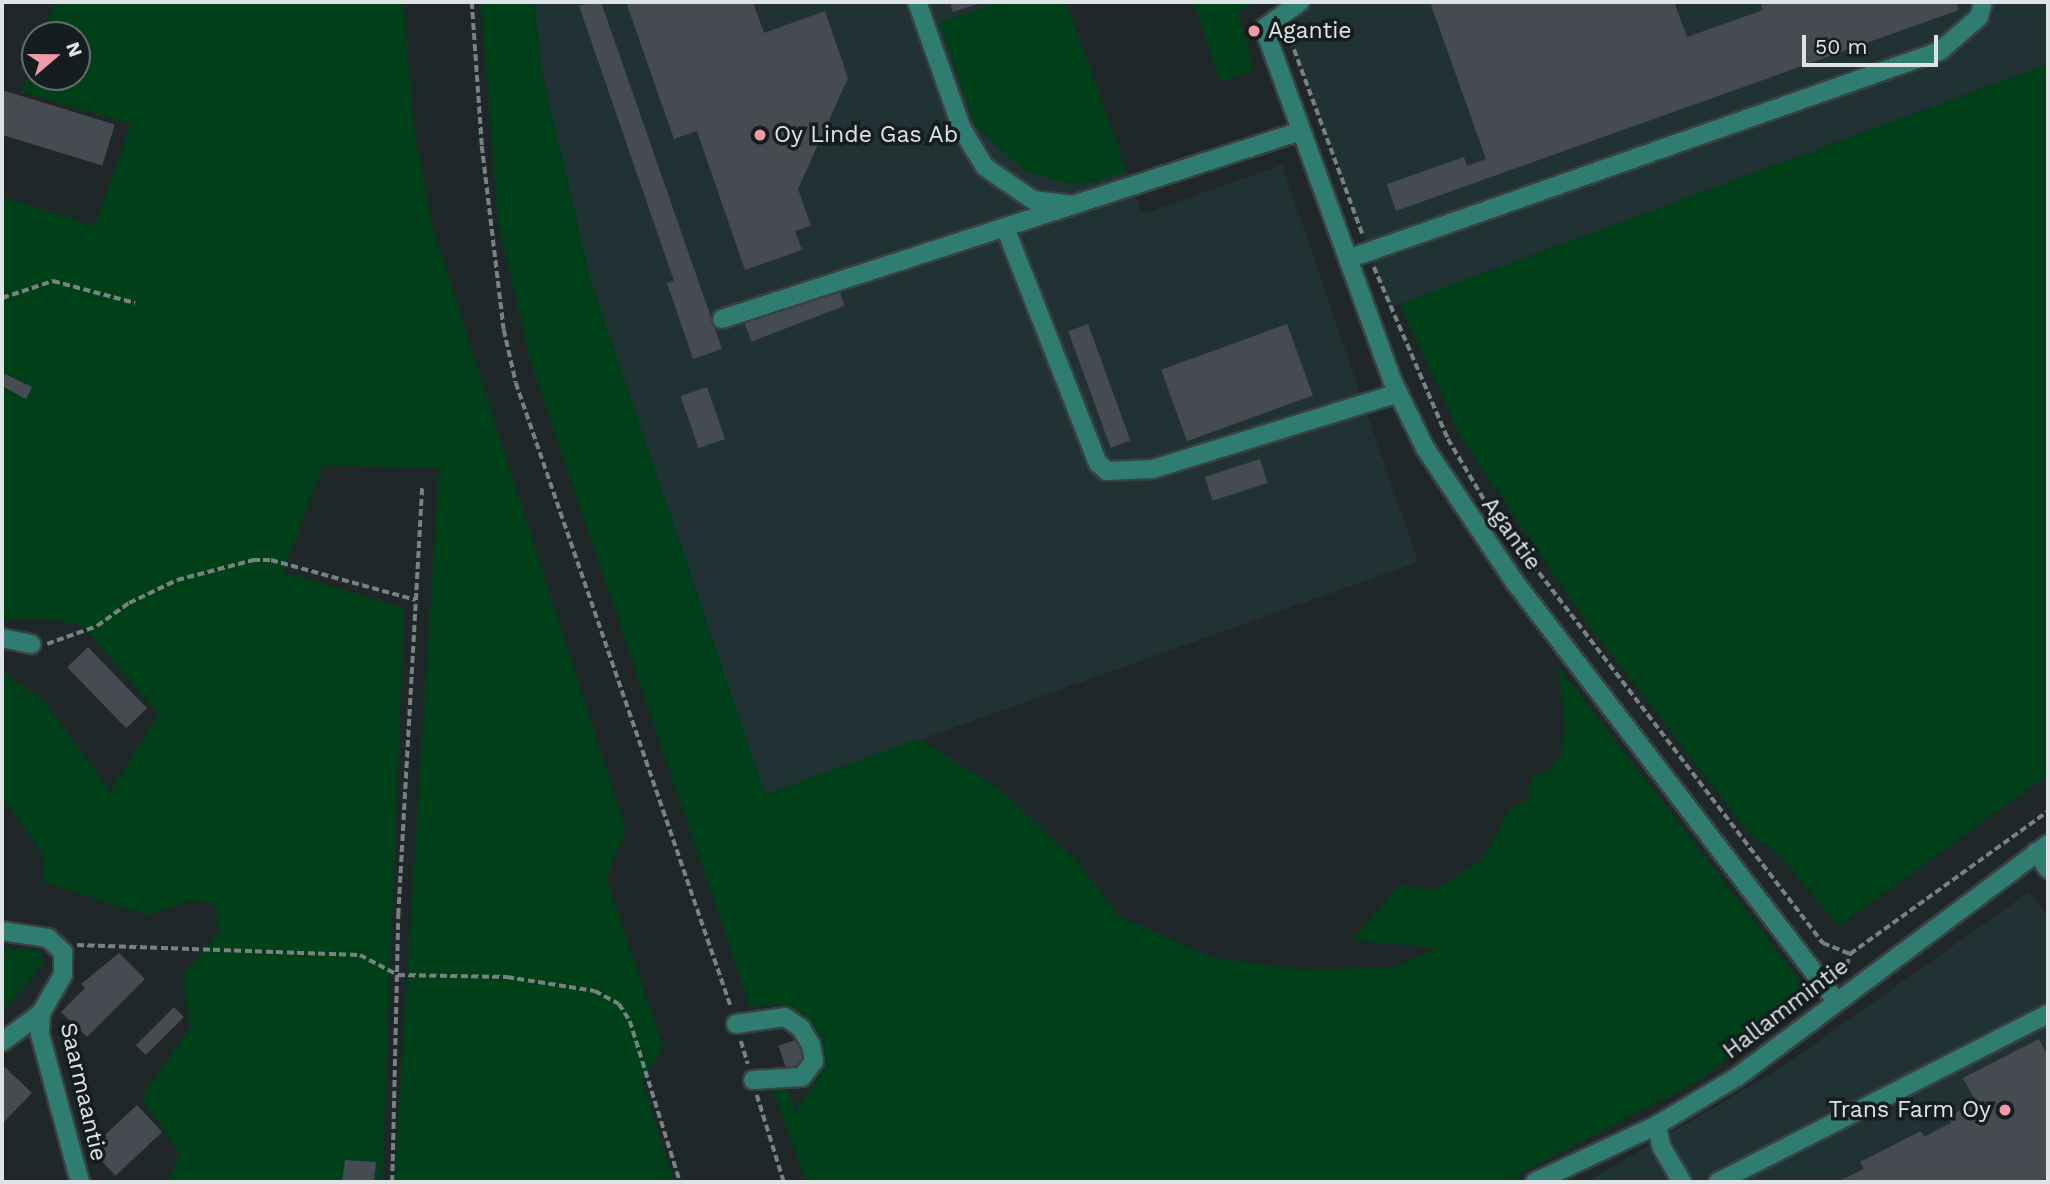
<!DOCTYPE html>
<html>
<head>
<meta charset="utf-8">
<style>
  body { margin:0 }
  #map { position:relative; width:2050px; height:1184px; overflow:hidden; background:#1f2729; font-family:"Work Sans",sans-serif }
  div>[style] { position:absolute }
  .built>* { inset:0; background:#213235 }
  .green>* { inset:0; background:#004018 }
  .building>* { inset:0; background:#454b51; transform-origin:0 0 }
  .path>* { height:3.5px; margin-top:-1.75px; transform-origin:0; background:repeating-linear-gradient(90deg,#7a8182 0 7px,transparent 0 10.5px) }
  .roads { filter:drop-shadow(2px 0 #3a4143) drop-shadow(-2px 0 #3a4143) drop-shadow(0 2px #3a4143) drop-shadow(0 -2px #3a4143) }
  .minor>* { height:18px; margin:-9px; padding:0 9px; transform-origin:9px; border-radius:9px; background:#2f7d71 }
  .dots>* { width:19px; height:19px; translate:-50% -50%; box-sizing:border-box; border:4px solid #151d1f; border-radius:50% }
  span { translate:-50% -50%; white-space:nowrap; text-align:center; line-height:1.15; -webkit-text-stroke:7px #151d1f; paint-order:stroke }
  .poi-label { font-size:23px; color:#dee4e5 }
  .left { translate:0 -50%; text-align:left }
  .right { translate:-100% -50%; text-align:right }
  .street-label { font-size:23px; color:#dee4e5 }
  .frame { position:absolute; inset:0; border:4px solid #dee4e5; pointer-events:none }
  .north { position:absolute; left:21px; top:21px; width:70px; height:70px; box-sizing:border-box; background:#151d1f; border:2px solid #656d6e; border-radius:50%; rotate:70deg; font-size:19px; font-weight:700; line-height:28px; text-align:center; color:#dee4e5 }
  .north::after { content:''; display:block; margin:auto; width:24px; height:32px; background:#f39aa9; clip-path:polygon(50% 0,100% 100%,50% 72%,0 100%) }
  .scale { position:absolute; left:1802px; top:35px; width:136px; height:32px; box-sizing:border-box; border:4px solid #dee4e5; border-top:0; padding-left:9px; font-size:21px; line-height:24px; white-space:nowrap; color:#dee4e5; -webkit-text-stroke:5px #151d1f; paint-order:stroke }
</style>
</head>
<body>
<div id="map">
  <div class="built">
    <div style="clip-path:polygon(534px 2px,1066px 2px,1142px 214px,1282px 165px,1418px 562px,765px 795px,591px 281px,542px 72px)"></div>
    <div style="clip-path:polygon(1277px 2px,2048px 2px,2048px 64px,1390px 308px)"></div>
    <div style="clip-path:polygon(2029px 892px,2048px 917px,2048px 1182px,1587px 1182px,1781px 1068px)"></div>
  </div>
  <div class="green">
    <div style="clip-path:polygon(55px 2px,403px 2px,415px 137px,433px 229px,626px 831px,606px 878px,663px 1047px,642px 1081px,674px 1182px,394px 1182px,439px 468px,323px 465px,283px 572px,404px 608px,382px 1182px,168px 1182px,179px 1152px,141px 1098px,191px 1026px,182px 976px,219px 932px,214px 903px,188px 901px,147px 915px,44px 882px,44px 855px,2px 797px,2px 671px,46px 703px,110px 792px,159px 714px,81px 625px,38px 618px,2px 620px,2px 196px,95px 226px,131px 124px,22px 92px,35px 57px,35px 77px,77px 77px,77px 35px,43px 35px)"></div>
    <div style="clip-path:polygon(481px 2px,534px 2px,542px 72px,591px 281px,765px 794px,919px 739px,998px 788px,1077px 861px,1118px 916px,1211px 957px,1300px 970px,1394px 967px,1437px 948px,1353px 940px,1399px 885px,1434px 890px,1483px 859px,1510px 809px,1527px 800px,1531px 779px,1549px 770px,1561px 755px,1565px 724px,1558px 666px,1802px 983px,1805px 1003px,1688px 1087px,1518px 1174px,1519px 1182px,807px 1182px,772px 1089px,788px 1091px,795px 1112px,818px 1079px,821px 1054px,814px 1028px,798px 1010px,779px 1004px,750px 1007px,530px 360px,498px 221px)"></div>
    <div style="clip-path:polygon(1000px 2px,1066px 2px,1127px 171px,1094px 182px,1069px 184px,1025px 171px,975px 126px,939px 23px)"></div>
    <div style="clip-path:polygon(1193px 2px,1258px 2px,1238px 12px,1254px 70px,1220px 82px)"></div>
    <div style="clip-path:polygon(2048px 64px,2048px 775px,1839px 926px,1777px 853px,1748px 832px,1588px 624px,1462px 439px,1400px 304px)"></div>
    <div style="clip-path:polygon(2px 948px,39px 950px,44px 963px,2px 1014px)"></div>
  </div>
  <div class="building">
    <div style="clip-path:polygon(592px 2px,601px 2px,722px 349px,693px 359px,667px 283px,674px 281px,579px 6px)"></div>
    <div style="clip-path:polygon(626px 2px,753px 2px,764px 33px,825px 11px,848px 78px,798px 189px,811px 226px,795px 231px,802px 250px,745px 270px,697px 131px,674px 139px)"></div>
    <div style="clip-path:polygon(950px 2px,983px 2px,953px 12px)"></div>
    <div style="clip-path:polygon(1430px 2px,1674px 2px,1687px 37px,1763px 10px,1760px 2px,1956px 2px,1959px 10px,1396px 211px,1387px 184px,1464px 157px,1467px 166px,1486px 159px)"></div>
    <div style="left:2px;top:90px;width:118px;height:43px;rotate:17deg"></div>
    <div style="left:838px;top:288px;width:19px;height:100px;rotate:69deg"></div>
    <div style="left:1088px;top:324px;width:124px;height:21px;rotate:70deg"></div>
    <div style="left:1287px;top:324px;width:76px;height:134px;rotate:70deg"></div>
    <div style="clip-path:polygon(5px 374px,32px 387px,26px 399px,2px 386px)"></div>
    <div style="left:707px;top:387px;width:55px;height:28px;rotate:71deg"></div>
    <div style="left:1260px;top:459px;width:25px;height:58px;rotate:72deg"></div>
    <div style="left:88px;top:647px;width:85px;height:29px;rotate:46deg"></div>
    <div style="clip-path:polygon(119px 953px,145px 979px,87px 1037px,61px 1012px,85px 988px,81px 984px)"></div>
    <div style="left:174px;top:1007px;width:14px;height:54px;rotate:45deg"></div>
    <div style="left:801px;top:1038px;width:24px;height:24px;rotate:71deg"></div>
    <div style="clip-path:polygon(2039px 1039px,2048px 1056px,2048px 1178px,2039px 1182px,1837px 1182px,1864px 1169px,1860px 1162px,1921px 1131px,1924px 1137px,1951px 1123px,1948px 1117px,1976px 1102px,1963px 1078px)"></div>
    <div style="clip-path:polygon(5px 1067px,32px 1093px,2px 1124px,2px 1070px)"></div>
    <div style="left:137px;top:1105px;width:37px;height:64px;rotate:47deg"></div>
    <div style="clip-path:polygon(345px 1160px,376px 1162px,374px 1182px,342px 1182px)"></div>
  </div>
  <div class="path">
    <div style="left:472px;top:2px;width:144px;rotate:86deg"></div>
    <div style="left:482px;top:146px;width:185px;rotate:83.2deg"></div>
    <div style="left:504px;top:330px;width:54px;rotate:77.2deg"></div>
    <div style="left:516px;top:383px;width:660px;rotate:70.99deg"></div>
    <div style="left:1287px;top:30px;width:220px;rotate:69.7deg"></div>
    <div style="left:1374px;top:267px;width:187px;rotate:66.7deg"></div>
    <div style="left:1448px;top:439px;width:78px;rotate:59.2deg"></div>
    <div style="left:1488px;top:506px;width:551px;rotate:52.53deg"></div>
    <div style="left:1823px;top:943px;width:29px;rotate:22deg"></div>
    <div style="left:2px;top:298px;width:54px;rotate:-18.4deg"></div>
    <div style="left:53px;top:281px;width:85px;rotate:15deg"></div>
    <div style="left:47px;top:644px;width:53px;rotate:-19.8deg"></div>
    <div style="left:97px;top:626px;width:39px;rotate:-36deg"></div>
    <div style="left:129px;top:603px;width:53px;rotate:-25.6deg"></div>
    <div style="left:177px;top:580px;width:79px;rotate:-14.7deg"></div>
    <div style="left:253px;top:560px;width:18px"></div>
    <div style="left:271px;top:560px;width:150px;rotate:15.4deg"></div>
    <div style="left:77px;top:945px;width:283px;rotate:2deg"></div>
    <div style="left:360px;top:955px;width:43px;rotate:27.8deg"></div>
    <div style="left:398px;top:975px;width:109px;rotate:1.1deg"></div>
    <div style="left:507px;top:977px;width:89px;rotate:9deg"></div>
    <div style="left:595px;top:991px;width:27px;rotate:28deg"></div>
    <div style="left:619px;top:1004px;width:20px;rotate:57deg"></div>
    <div style="left:630px;top:1021px;width:169px;rotate:72.7deg"></div>
    <div style="left:1843px;top:976px;width:23px;rotate:-72deg"></div>
    <div style="left:1850px;top:954px;width:244px;rotate:-35.8deg"></div>
    <div style="left:741px;top:1041px;width:24px;rotate:73deg"></div>
    <div style="left:757px;top:1095px;width:91px;rotate:72.8deg"></div>
    <div style="left:392px;top:1182px;width:267px;rotate:-88.7deg"></div>
    <div style="left:398px;top:915px;width:428px;rotate:-86.8deg"></div>
  </div>
  <div class="roads">
    <div class="minor">
      <div style="left:917px;top:2px;width:135px;rotate:70.5deg"></div>
      <div style="left:962px;top:129px;width:44px;rotate:58.8deg"></div>
      <div style="left:985px;top:167px;width:58px;rotate:34.5deg"></div>
      <div style="left:1033px;top:200px;width:39px;rotate:7deg"></div>
      <div style="left:1300px;top:2px;width:44px;rotate:144.2deg"></div>
      <div style="left:1264px;top:28px;width:375px;rotate:70deg"></div>
      <div style="left:1392px;top:380px;width:76px;rotate:64.1deg"></div>
      <div style="left:1425px;top:448px;width:160px;rotate:56.2deg"></div>
      <div style="left:1514px;top:581px;width:529px;rotate:52.52deg"></div>
      <div style="left:1006px;top:230px;width:251px;rotate:68.5deg"></div>
      <div style="left:1098px;top:463px;width:12px;rotate:42deg"></div>
      <div style="left:1107px;top:471px;width:46px;rotate:-2.5deg"></div>
      <div style="left:1153px;top:469px;width:257px;rotate:-17.2deg"></div>
      <div style="left:1348px;top:259px;width:627px;rotate:-19.36deg"></div>
      <div style="left:1940px;top:51px;width:52px;rotate:-41.1deg"></div>
      <div style="left:1979px;top:17px;width:16px;rotate:-75deg"></div>
      <div style="left:722px;top:319px;width:609px;rotate:-17.99deg"></div>
      <div style="left:2px;top:638px;width:30px;rotate:12deg"></div>
      <div style="left:2036px;top:852px;width:21px;rotate:55deg"></div>
      <div style="left:2px;top:931px;width:47px;rotate:8.7deg"></div>
      <div style="left:48px;top:938px;width:21px;rotate:43deg"></div>
      <div style="left:63px;top:952px;width:23px;rotate:90deg"></div>
      <div style="left:63px;top:975px;width:44px;rotate:120.1deg"></div>
      <div style="left:41px;top:1013px;width:21px;rotate:93deg"></div>
      <div style="left:40px;top:1034px;width:153px;rotate:74.9deg"></div>
      <div style="left:736px;top:1024px;width:49px;rotate:-8.1deg"></div>
      <div style="left:785px;top:1017px;width:19px;rotate:35deg"></div>
      <div style="left:801px;top:1028px;width:20px;rotate:60deg"></div>
      <div style="left:811px;top:1045px;width:16px;rotate:79deg"></div>
      <div style="left:814px;top:1061px;width:20px;rotate:127deg"></div>
      <div style="left:802px;top:1077px;width:49px;rotate:176.5deg"></div>
      <div style="left:2px;top:1042px;width:49px;rotate:-36.6deg"></div>
      <div style="left:1657px;top:1125px;width:21px;rotate:79deg"></div>
      <div style="left:1661px;top:1146px;width:42px;rotate:59.7deg"></div>
      <div style="left:1535px;top:1182px;width:135px;rotate:-25deg"></div>
      <div style="left:1657px;top:1125px;width:93px;rotate:-31deg"></div>
      <div style="left:1737px;top:1077px;width:389px;rotate:-36.8deg"></div>
      <div style="left:1718px;top:1182px;width:370px;rotate:-27deg"></div>
    </div>
  </div>
  <div class="dots">
    <div style="left:1254px;top:31px;background:#f39aa9"></div>
    <div style="left:760px;top:135px;background:#f39aa9"></div>
    <div style="left:2005px;top:1110px;background:#f39aa9"></div>
  </div>
  <div class="poi-label">
    <span class="left" style="left:1268px;top:31px">Agantie</span>
    <span class="left" style="left:774px;top:135px">Oy Linde Gas Ab</span>
    <span class="right" style="left:1991px;top:1110px">Trans Farm Oy</span>
  </div>
  <div class="street-label">
    <span style="left:1511px;top:534px;rotate:54deg">Agantie</span>
    <span style="left:1786px;top:1009px;rotate:-37deg">Hallammintie</span>
    <span style="left:83px;top:1092px;rotate:77deg">Saarmaantie</span>
  </div>
  <div class="frame"></div>
  <div class="north">N</div>
  <div class="scale">50 m</div>
</div>
</body>
</html>
